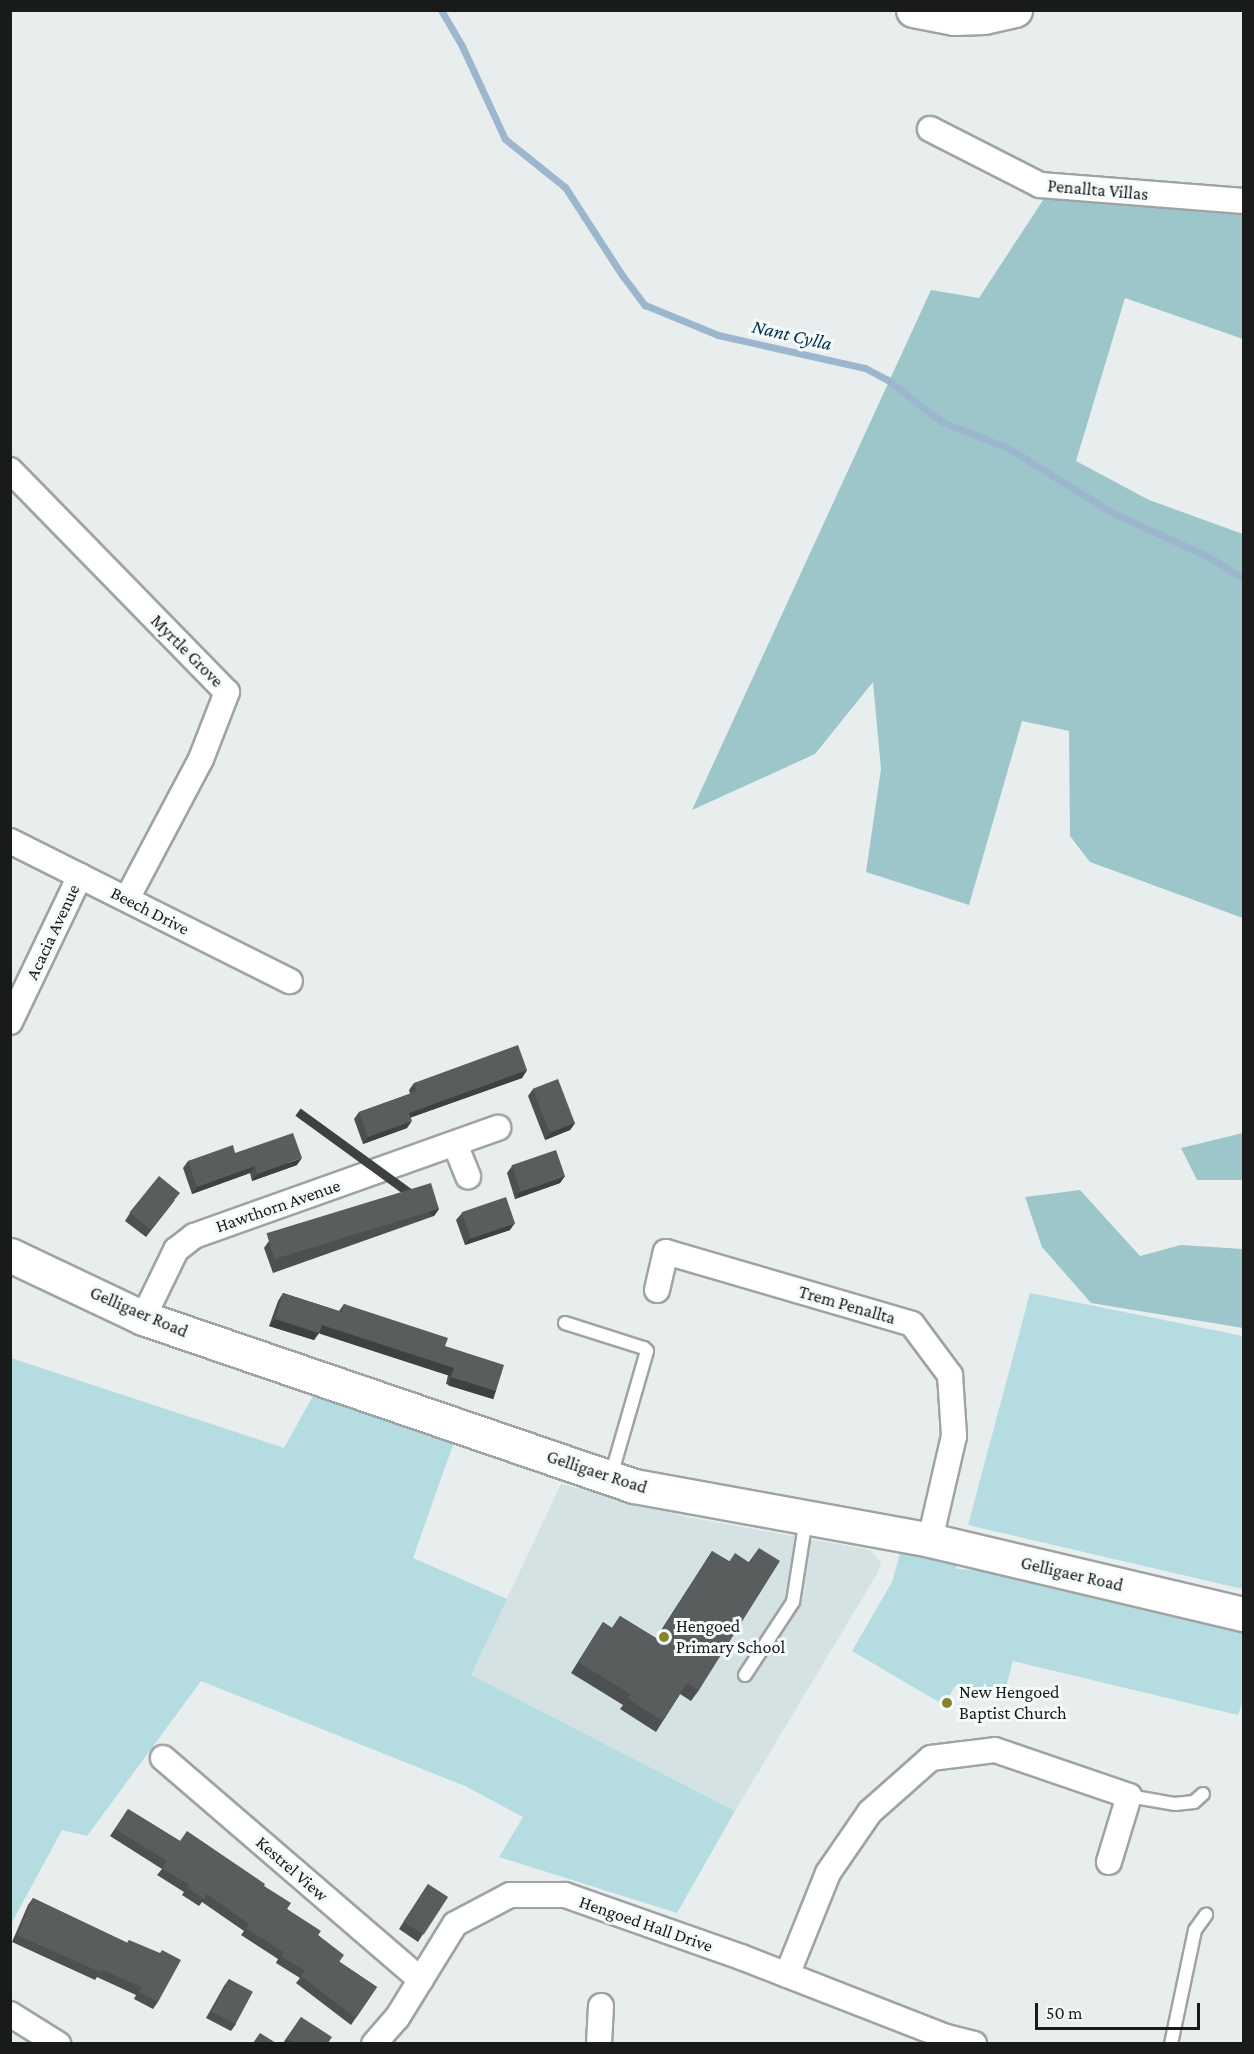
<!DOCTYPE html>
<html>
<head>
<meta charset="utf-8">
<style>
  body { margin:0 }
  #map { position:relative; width:1254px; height:2054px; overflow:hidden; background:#e8eded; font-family:"Crimson Pro",serif }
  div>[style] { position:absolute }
  .built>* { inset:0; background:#d4e2e4 }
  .green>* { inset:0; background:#b5dce0 }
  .forest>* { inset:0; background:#9dc6cb }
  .stream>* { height:7px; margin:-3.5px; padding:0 3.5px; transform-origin:3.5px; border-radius:3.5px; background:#9cb6ce }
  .roads { filter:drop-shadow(2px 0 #9fa3a4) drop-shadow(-2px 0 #9fa3a4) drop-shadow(0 2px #9fa3a4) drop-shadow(0 -2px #9fa3a4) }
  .lane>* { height:12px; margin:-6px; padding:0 6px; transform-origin:6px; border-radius:6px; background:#fff }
  .street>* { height:24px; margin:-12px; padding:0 12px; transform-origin:12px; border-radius:12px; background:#fff }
  .secondary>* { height:33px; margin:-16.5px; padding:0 16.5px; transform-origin:16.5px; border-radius:16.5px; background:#fff }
  .wall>* { inset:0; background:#4d5050 }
  .shaded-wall>* { inset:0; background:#3e4141; transform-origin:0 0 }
  .building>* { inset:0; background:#595d5d; transform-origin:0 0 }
  .dots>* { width:16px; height:16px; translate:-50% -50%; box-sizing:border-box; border:3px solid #f5fafa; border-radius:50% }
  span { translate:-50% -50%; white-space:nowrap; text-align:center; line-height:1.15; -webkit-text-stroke:6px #f5fafa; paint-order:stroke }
  .street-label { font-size:18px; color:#191a1a }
  .poi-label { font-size:18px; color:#191a1a }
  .left { translate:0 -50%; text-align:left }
  .water-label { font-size:20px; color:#033152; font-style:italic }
  .frame { position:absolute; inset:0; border:12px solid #191a1a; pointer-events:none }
  .scale { position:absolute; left:1035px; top:2003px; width:165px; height:27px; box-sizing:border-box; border:3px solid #191a1a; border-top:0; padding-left:8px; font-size:18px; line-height:21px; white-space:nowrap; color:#191a1a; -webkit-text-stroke:4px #f5fafa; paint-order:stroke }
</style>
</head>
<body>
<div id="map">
  <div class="built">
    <div style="clip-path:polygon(561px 1484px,687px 1517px,870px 1550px,881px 1562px,878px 1572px,735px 1811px,471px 1675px)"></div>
  </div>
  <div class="green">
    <div style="clip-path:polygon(1030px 1293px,1243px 1336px,1243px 1589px,968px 1525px)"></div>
    <div style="clip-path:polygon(11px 1358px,284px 1448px,314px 1394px,455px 1439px,413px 1558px,507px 1599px,471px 1675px,735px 1811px,677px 1913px,499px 1857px,523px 1817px,465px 1786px,201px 1681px,87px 1836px,62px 1830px,11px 1924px)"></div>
    <div style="clip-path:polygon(900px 1554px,953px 1560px,957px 1569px,973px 1570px,984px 1561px,1243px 1624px,1243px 1701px,1238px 1715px,1013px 1661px,1004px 1695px,955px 1686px,944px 1705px,852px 1651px,892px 1582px)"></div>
  </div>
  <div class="forest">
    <div style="clip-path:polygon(1047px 194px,1243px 213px,1243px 339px,1125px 298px,1076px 461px,1149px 500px,1243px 534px,1243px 918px,1090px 862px,1070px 836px,1069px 731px,1022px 721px,969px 905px,866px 872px,881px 769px,873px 682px,815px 754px,692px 810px,931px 290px,979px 298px)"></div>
    <div style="clip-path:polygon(1243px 1133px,1243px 1180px,1197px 1180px,1181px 1148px)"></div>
    <div style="clip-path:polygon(1080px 1190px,1140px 1256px,1181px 1245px,1243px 1249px,1243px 1328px,1091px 1303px,1042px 1247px,1025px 1197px)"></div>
  </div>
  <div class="stream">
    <div style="left:441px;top:10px;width:42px;rotate:59.7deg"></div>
    <div style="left:462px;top:46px;width:102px;rotate:65.2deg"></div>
    <div style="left:505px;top:139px;width:77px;rotate:38.7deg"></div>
    <div style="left:565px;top:187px;width:105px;rotate:57.1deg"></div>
    <div style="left:622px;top:275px;width:38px;rotate:53deg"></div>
    <div style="left:645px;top:305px;width:79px;rotate:22.3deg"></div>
    <div style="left:718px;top:335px;width:151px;rotate:12.7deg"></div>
    <div style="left:865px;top:368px;width:26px;rotate:28deg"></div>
    <div style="left:888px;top:380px;width:68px;rotate:37.9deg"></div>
    <div style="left:942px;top:422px;width:71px;rotate:21.5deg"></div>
    <div style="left:1008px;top:448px;width:123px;rotate:31.8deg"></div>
    <div style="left:1113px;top:513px;width:103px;rotate:24.6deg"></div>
    <div style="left:1207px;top:556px;width:44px;rotate:31.9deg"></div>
  </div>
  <div class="roads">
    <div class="lane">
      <div style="left:565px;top:1323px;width:83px;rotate:17.6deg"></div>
      <div style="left:644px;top:1348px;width:4px;rotate:45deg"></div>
      <div style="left:647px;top:1351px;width:130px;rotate:106.1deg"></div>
      <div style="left:745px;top:1675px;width:87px;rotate:-56.7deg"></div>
      <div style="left:793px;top:1602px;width:84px;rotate:-81.1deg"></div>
      <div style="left:1129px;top:1796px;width:47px;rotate:9.9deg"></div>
      <div style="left:1175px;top:1804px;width:19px;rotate:-6deg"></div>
      <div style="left:1194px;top:1802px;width:12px;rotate:-42deg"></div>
      <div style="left:1171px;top:2044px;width:116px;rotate:-78.1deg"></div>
      <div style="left:1195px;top:1930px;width:19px;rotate:-54deg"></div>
    </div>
    <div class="street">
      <div style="left:930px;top:129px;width:123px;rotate:27deg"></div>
      <div style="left:1040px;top:185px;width:205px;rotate:4.5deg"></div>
      <div style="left:10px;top:470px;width:310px;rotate:45.7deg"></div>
      <div style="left:227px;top:692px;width:72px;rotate:111.2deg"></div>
      <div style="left:201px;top:759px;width:158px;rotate:117.9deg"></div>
      <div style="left:10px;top:841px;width:313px;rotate:26.6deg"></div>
      <div style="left:10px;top:1022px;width:162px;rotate:-64.4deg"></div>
      <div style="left:455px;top:1144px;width:35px;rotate:68deg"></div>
      <div style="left:657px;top:1290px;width:39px;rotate:-77deg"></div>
      <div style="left:666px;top:1252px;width:256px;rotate:16.3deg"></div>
      <div style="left:912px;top:1324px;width:64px;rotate:53.3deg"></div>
      <div style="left:950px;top:1375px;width:61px;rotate:86.2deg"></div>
      <div style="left:954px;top:1436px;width:107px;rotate:103deg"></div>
      <div style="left:143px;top:1318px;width:76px;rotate:-64.1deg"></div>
      <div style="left:176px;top:1250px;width:23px;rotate:-38deg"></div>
      <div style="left:194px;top:1236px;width:323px;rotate:-19.6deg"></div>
      <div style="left:163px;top:1758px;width:340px;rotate:40.7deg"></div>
      <div style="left:787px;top:1975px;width:110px;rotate:-68.1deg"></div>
      <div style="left:828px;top:1873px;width:74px;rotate:-55.5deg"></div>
      <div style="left:870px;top:1812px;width:81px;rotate:-41.5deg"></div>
      <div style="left:931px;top:1758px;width:64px;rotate:-7.1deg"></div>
      <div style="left:995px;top:1750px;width:142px;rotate:18.9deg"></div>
      <div style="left:1129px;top:1796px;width:69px;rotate:106.9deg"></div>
      <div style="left:10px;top:2014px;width:57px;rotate:32deg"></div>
      <div style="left:374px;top:2044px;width:35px;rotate:-49deg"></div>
      <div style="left:397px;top:2018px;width:110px;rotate:-58.3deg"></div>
      <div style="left:455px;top:1924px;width:62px;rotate:-27.8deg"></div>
      <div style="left:510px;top:1895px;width:55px"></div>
      <div style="left:565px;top:1895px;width:187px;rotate:19.4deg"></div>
      <div style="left:741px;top:1957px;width:220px;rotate:21.3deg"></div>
      <div style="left:946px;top:2037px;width:29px;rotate:14deg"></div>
      <div style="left:599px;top:2044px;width:38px;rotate:-87deg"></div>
    </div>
    <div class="secondary">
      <div style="left:913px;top:10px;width:42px;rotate:11deg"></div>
      <div style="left:954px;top:18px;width:30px;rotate:-2deg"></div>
      <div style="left:984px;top:17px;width:32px;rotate:-13deg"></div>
      <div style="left:10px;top:1255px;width:147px;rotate:25.3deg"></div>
      <div style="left:143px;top:1318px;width:519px;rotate:18.89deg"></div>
      <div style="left:634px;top:1486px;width:301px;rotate:10.3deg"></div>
      <div style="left:930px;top:1540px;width:323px;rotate:13.3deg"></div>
    </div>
  </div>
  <div class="wall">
    <div style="clip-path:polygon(527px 1070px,522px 1078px,411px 1117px,407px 1128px,363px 1144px,354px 1119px,359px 1112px,410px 1094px,409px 1090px,414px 1083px)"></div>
    <div style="clip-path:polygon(533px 1089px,575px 1123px,570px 1130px,545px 1140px,528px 1096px)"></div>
    <div style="clip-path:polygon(235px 1153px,297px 1165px,252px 1181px,250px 1173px,192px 1194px,183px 1168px,188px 1161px)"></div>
    <div style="clip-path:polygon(512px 1166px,565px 1176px,560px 1183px,515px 1199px,507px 1173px)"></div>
    <div style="clip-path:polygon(175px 1200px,146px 1237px,125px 1221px,130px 1213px)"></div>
    <div style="clip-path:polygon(439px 1209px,434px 1216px,273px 1273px,264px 1248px,269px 1241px)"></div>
    <div style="clip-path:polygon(462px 1213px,510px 1230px,465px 1245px,456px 1220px)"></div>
    <div style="clip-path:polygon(283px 1293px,339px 1311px,344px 1304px,445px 1346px,496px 1391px,491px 1398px,446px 1384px,448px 1375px,319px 1333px,314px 1340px,269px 1326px,278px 1301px)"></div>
    <div style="clip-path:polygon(759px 1548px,699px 1690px,691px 1701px,680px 1694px,656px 1732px,620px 1709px,623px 1705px,571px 1673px,603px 1622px,612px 1628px,620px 1616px,656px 1638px,712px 1551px,729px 1561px,749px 1562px)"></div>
    <div style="clip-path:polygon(128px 1809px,180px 1841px,264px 1886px,287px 1909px,318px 1935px,340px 1962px,377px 1987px,351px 2025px,296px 1983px,300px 1978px,276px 1963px,278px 1959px,241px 1935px,244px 1931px,202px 1902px,199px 1906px,182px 1895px,184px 1892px,157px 1875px,162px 1869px,110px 1836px)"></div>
    <div style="clip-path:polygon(428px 1884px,423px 1934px,418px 1942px,399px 1929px)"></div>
    <div style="clip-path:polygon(33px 1898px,127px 1943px,129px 1940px,158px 2002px,153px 2009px,134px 1999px,136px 1995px,97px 1977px,95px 1980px,12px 1942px,28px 1905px)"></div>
    <div style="clip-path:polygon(229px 1979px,236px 2024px,231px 2031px,206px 2018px,224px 1986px)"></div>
    <div style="clip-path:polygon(301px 2017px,328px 2043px,283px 2043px)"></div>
  </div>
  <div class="shaded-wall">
    <div style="clip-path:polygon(527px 1070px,522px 1078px,404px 1120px,409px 1113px)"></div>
    <div style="clip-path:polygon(412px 1121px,407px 1128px,363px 1144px,368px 1137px)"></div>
    <div style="clip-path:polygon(575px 1123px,570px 1130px,545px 1140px,550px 1133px)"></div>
    <div style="clip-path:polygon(302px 1158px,297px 1165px,252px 1181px,257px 1174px)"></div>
    <div style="clip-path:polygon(255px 1166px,250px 1173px,192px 1194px,197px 1187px)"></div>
    <div style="clip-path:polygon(565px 1176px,560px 1183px,515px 1199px,520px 1191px)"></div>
    <div style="left:439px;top:1209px;width:9px;height:171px;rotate:126deg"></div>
    <div style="clip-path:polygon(515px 1223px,510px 1230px,465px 1245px,470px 1238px)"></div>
    <div style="clip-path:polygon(275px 1319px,319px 1333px,314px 1340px,269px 1326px)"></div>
    <div style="left:322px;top:1325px;width:139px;height:9px;rotate:18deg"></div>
    <div style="left:451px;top:1377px;width:47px;height:9px;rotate:17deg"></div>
  </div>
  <div class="building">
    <div style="clip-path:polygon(518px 1045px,527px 1070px,409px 1113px,412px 1121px,368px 1137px,359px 1112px,417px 1091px,414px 1083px)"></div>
    <div style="left:558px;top:1079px;width:47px;height:27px;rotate:69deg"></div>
    <div style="clip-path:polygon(293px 1133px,302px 1158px,257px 1174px,255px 1166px,197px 1187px,188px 1161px,233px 1145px,235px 1153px)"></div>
    <div style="left:556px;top:1150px;width:28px;height:47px;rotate:71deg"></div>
    <div style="left:159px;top:1176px;width:27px;height:47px;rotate:39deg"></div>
    <div style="left:431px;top:1183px;width:27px;height:172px;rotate:73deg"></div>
    <div style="left:506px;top:1197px;width:28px;height:47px;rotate:71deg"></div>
    <div style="clip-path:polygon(283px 1293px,342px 1312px,344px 1304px,448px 1338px,445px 1346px,504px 1365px,496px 1391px,451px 1377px,454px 1368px,322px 1325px,319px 1333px,275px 1319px)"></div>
    <div style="clip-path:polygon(759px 1548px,780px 1561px,699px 1690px,687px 1683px,663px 1721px,628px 1699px,630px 1694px,578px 1662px,603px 1622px,612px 1628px,620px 1616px,657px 1639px,712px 1551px,729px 1562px,735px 1553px,750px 1563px)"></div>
    <div style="clip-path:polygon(128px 1809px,180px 1841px,187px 1831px,265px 1884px,264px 1886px,291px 1903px,287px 1909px,321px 1931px,318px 1935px,344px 1955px,339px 1962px,377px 1987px,356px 2018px,301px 1976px,305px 1971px,281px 1956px,283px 1952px,246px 1928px,249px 1924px,207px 1894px,204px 1899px,187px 1888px,189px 1885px,162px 1868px,167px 1861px,115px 1829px)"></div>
    <div style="left:428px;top:1884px;width:24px;height:45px;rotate:33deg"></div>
    <div style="clip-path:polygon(33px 1898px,128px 1943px,129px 1940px,160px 1953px,162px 1950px,181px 1960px,158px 2002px,139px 1992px,142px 1987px,102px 1970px,100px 1972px,17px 1935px)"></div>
    <div style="left:229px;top:1979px;width:27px;height:37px;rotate:28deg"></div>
    <div style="clip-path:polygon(301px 2017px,332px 2037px,328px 2043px,294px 2043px,287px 2039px)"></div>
    <div style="clip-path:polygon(260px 2033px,276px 2043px,253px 2043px)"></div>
  </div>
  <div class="dots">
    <div style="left:664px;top:1637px;background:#86832c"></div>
    <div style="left:947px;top:1703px;background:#86832c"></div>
  </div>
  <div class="street-label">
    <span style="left:1098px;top:190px;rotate:5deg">Penallta Villas</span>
    <span style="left:187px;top:651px;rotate:45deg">Myrtle Grove</span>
    <span style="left:150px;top:911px;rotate:27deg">Beech Drive</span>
    <span style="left:53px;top:932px;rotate:-65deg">Acacia Avenue</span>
    <span style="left:278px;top:1206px;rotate:-19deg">Hawthorn Avenue</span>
    <span style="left:847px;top:1305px;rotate:16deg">Trem Penallta</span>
    <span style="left:139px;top:1312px;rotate:23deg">Gelligaer Road</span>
    <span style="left:597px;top:1472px;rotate:18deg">Gelligaer Road</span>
    <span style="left:1072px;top:1574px;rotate:13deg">Gelligaer Road</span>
    <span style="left:292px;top:1869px;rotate:41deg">Kestrel View</span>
    <span style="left:646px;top:1924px;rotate:19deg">Hengoed Hall Drive</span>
  </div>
  <div class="poi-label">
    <span class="left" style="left:676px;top:1637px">Hengoed<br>Primary School</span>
    <span class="left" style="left:959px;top:1703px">New Hengoed<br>Baptist Church</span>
  </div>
  <div class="water-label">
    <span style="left:792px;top:335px;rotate:13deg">Nant Cylla</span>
  </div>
  <div class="frame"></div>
  <div class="scale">50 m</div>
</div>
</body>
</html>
